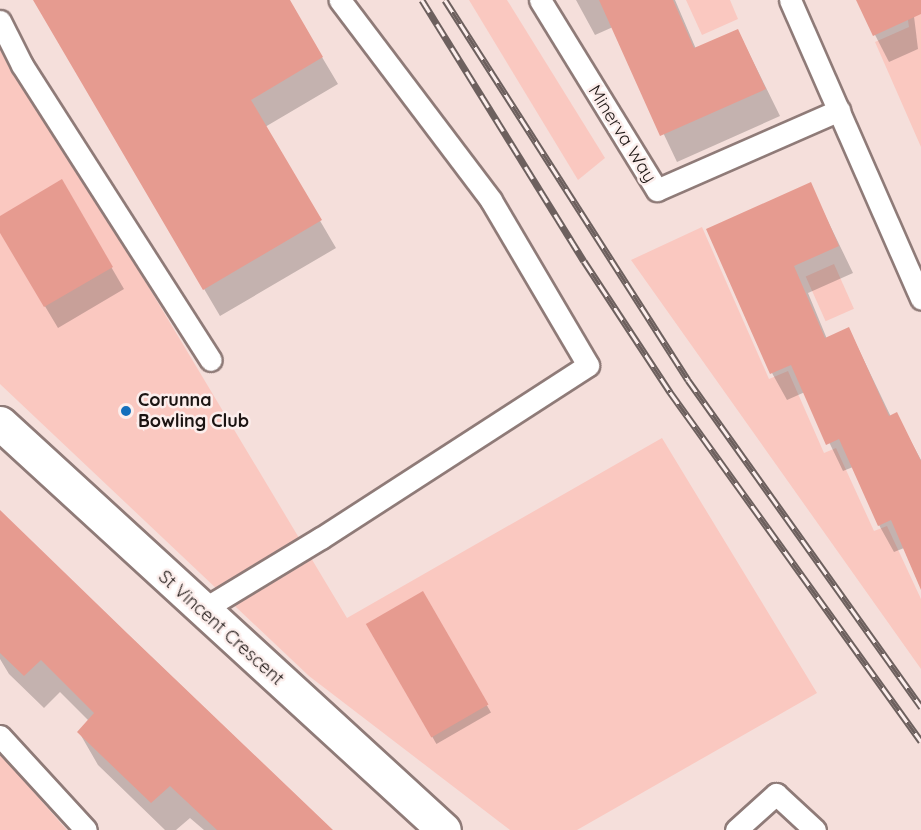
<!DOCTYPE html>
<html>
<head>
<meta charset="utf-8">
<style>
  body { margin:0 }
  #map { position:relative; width:921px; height:830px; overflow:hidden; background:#f5dfdb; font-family:Quicksand,sans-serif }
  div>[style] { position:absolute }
  .green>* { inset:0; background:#fac8c0; transform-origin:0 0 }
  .shadow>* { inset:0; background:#0003; transform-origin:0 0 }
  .building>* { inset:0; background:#e69b90; transform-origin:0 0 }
  .roads { filter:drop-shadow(2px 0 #8f7b78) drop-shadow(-2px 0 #8f7b78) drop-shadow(0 2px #8f7b78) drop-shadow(0 -2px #8f7b78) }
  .service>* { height:21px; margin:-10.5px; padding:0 10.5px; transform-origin:10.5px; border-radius:10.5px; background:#fff }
  .minor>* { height:33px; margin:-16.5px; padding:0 16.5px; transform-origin:16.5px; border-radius:16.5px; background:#fff }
  .rail>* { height:7px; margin-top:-3.5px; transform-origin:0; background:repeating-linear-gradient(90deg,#fceeec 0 14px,#6d605e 0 28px); box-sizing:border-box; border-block:2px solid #6d605e }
  .dots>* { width:16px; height:16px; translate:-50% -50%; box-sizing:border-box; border:3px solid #fceeec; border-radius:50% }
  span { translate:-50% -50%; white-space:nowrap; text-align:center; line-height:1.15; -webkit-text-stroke:5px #fceeec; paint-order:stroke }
  .street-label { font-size:18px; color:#1b1412 }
  .poi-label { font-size:18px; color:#1b1412; font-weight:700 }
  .left { translate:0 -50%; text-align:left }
</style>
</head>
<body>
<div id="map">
  <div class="green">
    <div style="clip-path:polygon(469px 0,507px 0,605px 158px,578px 180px)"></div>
    <div style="clip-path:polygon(686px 0,730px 0,738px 19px,702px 35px)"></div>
    <div style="clip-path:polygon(905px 0,921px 0,921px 147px,875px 42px,909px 27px)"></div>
    <div style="clip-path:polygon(0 39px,347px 618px,662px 438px,817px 693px,577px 830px,510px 830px,309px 676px,0 384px)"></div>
    <div style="clip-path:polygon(702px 227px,769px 379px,788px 371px,824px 453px,836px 448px,874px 531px,887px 526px,921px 599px,921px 669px,631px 260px)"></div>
    <div style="left:834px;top:264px;width:49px;height:31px;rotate:66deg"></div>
    <div style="clip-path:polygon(0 754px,67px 830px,0 830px)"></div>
  </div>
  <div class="shadow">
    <div style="clip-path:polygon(34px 0,288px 0,338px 84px,265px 127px,336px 248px,220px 316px)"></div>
    <div style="clip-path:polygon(576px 0,675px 0,696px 49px,738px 31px,780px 116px,677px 162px,613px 27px,595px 35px)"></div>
    <div style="clip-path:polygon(857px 0,912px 0,918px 49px,889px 62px)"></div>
    <div style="clip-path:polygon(61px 181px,124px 289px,58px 328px,0 231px,0 218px)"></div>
    <div style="clip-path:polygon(810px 184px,853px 273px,808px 293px,827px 339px,849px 329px,891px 417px,896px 414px,921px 460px,921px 585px,904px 548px,894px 552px,879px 525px,853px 467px,843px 471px,805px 392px,787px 400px,772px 373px)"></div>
    <div style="clip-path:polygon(0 512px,332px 830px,204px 830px,190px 818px,176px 830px,165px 830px,98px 765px,79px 732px,89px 721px,60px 692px,44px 708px,9px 674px,0 659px)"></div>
    <div style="left:422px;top:593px;width:138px;height:63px;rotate:60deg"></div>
  </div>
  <div class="building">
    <div style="clip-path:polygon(33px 0,290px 0,323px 57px,251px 100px,322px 220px,203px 290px)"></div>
    <div style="clip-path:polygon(599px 0,673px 0,694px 48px,738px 29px,766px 89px,660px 136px)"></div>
    <div style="clip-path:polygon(856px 0,921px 0,921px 14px,873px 36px)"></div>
    <div style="clip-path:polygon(62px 179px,113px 267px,44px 307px,0 233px,0 216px)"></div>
    <div style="clip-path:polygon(811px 182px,839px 246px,794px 266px,825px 338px,849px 327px,889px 416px,897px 412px,921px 461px,921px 590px,891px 520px,878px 526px,839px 439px,826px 445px,791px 365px,770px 374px,706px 229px)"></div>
    <div style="clip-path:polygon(0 510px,128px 634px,333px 830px,217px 830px,170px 786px,151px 803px,127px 780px,77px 732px,94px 713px,41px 660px,24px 676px,0 653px)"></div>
    <div style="left:423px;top:591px;width:131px;height:66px;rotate:60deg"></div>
  </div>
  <div class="roads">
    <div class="service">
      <div style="left:540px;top:0;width:223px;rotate:58.4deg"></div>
      <div style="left:657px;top:190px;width:199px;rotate:-23.7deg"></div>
      <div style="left:790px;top:0;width:326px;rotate:66.3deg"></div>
      <div style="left:0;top:21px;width:49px;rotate:63.4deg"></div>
      <div style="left:22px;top:65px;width:350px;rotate:57.4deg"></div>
      <div style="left:202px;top:610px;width:139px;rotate:-31.2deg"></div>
      <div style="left:321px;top:538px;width:318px;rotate:-32.9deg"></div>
      <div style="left:588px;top:365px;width:191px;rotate:-120.5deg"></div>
      <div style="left:491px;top:200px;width:251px;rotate:-127.1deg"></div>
      <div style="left:0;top:736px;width:127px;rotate:47.5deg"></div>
      <div style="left:736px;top:830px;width:54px;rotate:-42deg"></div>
      <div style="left:776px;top:794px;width:53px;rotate:42.7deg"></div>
    </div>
    <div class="minor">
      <div style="left:0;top:423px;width:602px;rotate:42.51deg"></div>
    </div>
  </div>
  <div class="rail">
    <div style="left:422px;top:0;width:307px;rotate:58.2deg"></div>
    <div style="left:584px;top:261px;width:157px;rotate:56.7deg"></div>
    <div style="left:670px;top:392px;width:430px;rotate:54.3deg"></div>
    <div style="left:445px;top:0;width:451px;rotate:57.4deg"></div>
    <div style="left:688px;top:380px;width:402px;rotate:54.5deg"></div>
  </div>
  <div class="dots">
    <div style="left:126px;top:411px;background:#136fbc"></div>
  </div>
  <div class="street-label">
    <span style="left:622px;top:134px;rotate:58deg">Minerva Way</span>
    <span style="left:221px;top:628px;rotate:42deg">St Vincent Crescent</span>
  </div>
  <div class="poi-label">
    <span class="left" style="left:138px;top:411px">Corunna<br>Bowling Club</span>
  </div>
</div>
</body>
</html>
